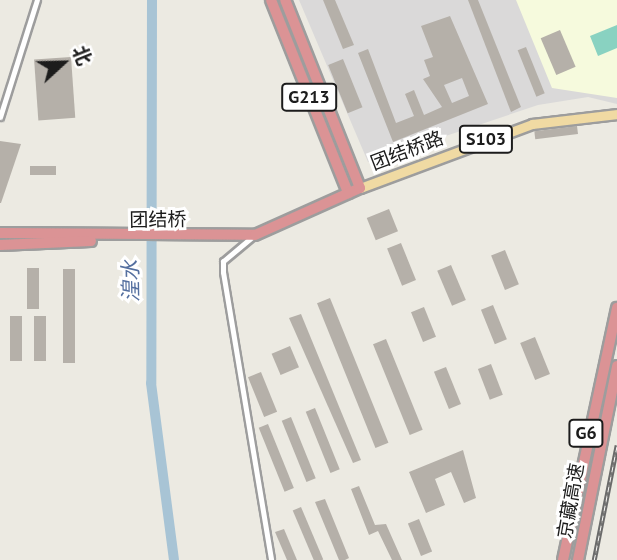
<!DOCTYPE html>
<html>
<head>
<meta charset="utf-8">
<style>
  body { margin:0 }
  #map { position:relative; width:617px; height:560px; overflow:hidden; background:#eceae2; font-family:"PT Sans","Noto Sans SC",sans-serif }
  div>[style] { position:absolute }
  .residential>* { inset:0; background:#dad9d9 }
  .education>* { inset:0; background:#f6fadd }
  .pitch>* { inset:0; background:#89d2c1 }
  .river>* { height:10px; margin:-5px; padding:0 5px; transform-origin:5px; border-radius:5px; background:#a8c4d5 }
  .building>* { inset:0; background:#b5b0a9; transform-origin:0 0 }
  .roads { filter:drop-shadow(2px 0 #9d9d9d) drop-shadow(-2px 0 #9d9d9d) drop-shadow(0 2px #9d9d9d) drop-shadow(0 -2px #9d9d9d) }
  .street>* { height:5px; margin:-2.5px; padding:0 2.5px; transform-origin:2.5px; border-radius:2.5px; background:#fff }
  .primary>* { height:9px; margin:-4.5px; padding:0 4.5px; transform-origin:4.5px; border-radius:4.5px; background:#f0daa3 }
  .highway>* { height:10px; margin:-5px; padding:0 5px; transform-origin:5px; border-radius:5px; background:#db9395 }
  .rail>* { height:4.5px; margin-top:-2.25px; transform-origin:0; background:repeating-linear-gradient(90deg,#fff 0 5px,#6a6a6a 0 10px); box-sizing:border-box; border-block:2px solid #6a6a6a }
  span { translate:-50% -50%; white-space:nowrap; text-align:center; line-height:1.15; -webkit-text-stroke:6px #fff; paint-order:stroke }
  .shield-label span { padding:2px 5px; background:#fff; border:2px solid; border-radius:5px; -webkit-text-stroke-width:0 }
  .shield-label { font-size:18px; color:#1c1c1c; font-weight:700 }
  .street-label { font-size:19px; color:#1c1c1c }
  .water-label { font-size:21px; color:#546f9f; font-style:italic }
  .north { position:absolute; left:28px; top:28px; width:70px; height:70px; -webkit-text-stroke:5px #fff; paint-order:stroke; rotate:68deg; font-size:19px; font-weight:700; line-height:28px; text-align:center; color:#1c1c1c }
  .north::after { content:''; display:block; margin:auto; width:24px; height:32px; background:#1c1c1c; clip-path:polygon(50% 0,100% 100%,50% 72%,0 100%) }
</style>
</head>
<body>
<div id="map">
  <div class="residential">
    <div style="clip-path:polygon(299px 0,617px 0,617px 104px,588px 97px,538px 105px,368px 162px)"></div>
  </div>
  <div class="education">
    <div style="clip-path:polygon(516px 0,617px 0,617px 98px,552px 88px)"></div>
  </div>
  <div class="pitch">
    <div style="clip-path:polygon(617px 25px,617px 48px,598px 56px,590px 36px)"></div>
  </div>
  <div class="river">
    <div style="left:152px;top:0;width:383px;rotate:90.1deg"></div>
    <div style="left:151px;top:383px;width:178px;rotate:82.6deg"></div>
  </div>
  <div class="building">
    <div style="clip-path:polygon(323px 0,335px 0,354px 45px,343px 49px)"></div>
    <div style="clip-path:polygon(468px 0,478px 0,521px 107px,511px 112px)"></div>
    <div style="clip-path:polygon(evenodd,450px 16px,488px 104px,393px 142px,358px 53px,368px 49px,396px 123px,414px 116px,405px 94px,414px 90px,424px 115px,442px 107px,423px 79px,430px 76px,424px 60px,433px 57px,421px 26px,450px 16px,462px 78px,469px 96px,452px 103px,444px 85px,462px 78px)"></div>
    <div style="left:560px;top:30px;width:40px;height:21px;rotate:67deg"></div>
    <div style="left:526px;top:47px;width:50px;height:9px;rotate:68deg"></div>
    <div style="left:71px;top:57px;width:61px;height:37px;rotate:86deg"></div>
    <div style="left:343px;top:59px;width:52px;height:16px;rotate:68deg"></div>
    <div style="left:577px;top:126px;width:8px;height:43px;rotate:83deg"></div>
    <div style="clip-path:polygon(0 141px,21px 144px,1px 203px,0 203px)"></div>
    <div style="left:30px;top:166px;width:26px;height:9px"></div>
    <div style="left:389px;top:209px;width:24px;height:24px;rotate:68deg"></div>
    <div style="left:401px;top:243px;width:40px;height:15px;rotate:68deg"></div>
    <div style="left:505px;top:250px;width:37px;height:15px;rotate:68deg"></div>
    <div style="left:451px;top:265px;width:38px;height:15px;rotate:67deg"></div>
    <div style="left:27px;top:268px;width:12px;height:41px"></div>
    <div style="left:63px;top:269px;width:12px;height:94px"></div>
    <div style="left:330px;top:298px;width:156px;height:14px;rotate:68deg"></div>
    <div style="left:493px;top:305px;width:37px;height:13px;rotate:68deg"></div>
    <div style="left:424px;top:307px;width:32px;height:14px;rotate:68deg"></div>
    <div style="clip-path:polygon(301px 314px,361px 460px,353px 463px,289px 318px)"></div>
    <div style="left:10px;top:316px;width:12px;height:45px"></div>
    <div style="left:34px;top:316px;width:12px;height:45px"></div>
    <div style="left:535px;top:337px;width:40px;height:16px;rotate:68deg"></div>
    <div style="left:386px;top:339px;width:98px;height:14px;rotate:68deg"></div>
    <div style="left:290px;top:346px;width:23px;height:20px;rotate:67deg"></div>
    <div style="left:491px;top:364px;width:33px;height:14px;rotate:69deg"></div>
    <div style="left:446px;top:367px;width:40px;height:13px;rotate:68deg"></div>
    <div style="left:261px;top:372px;width:43px;height:14px;rotate:68deg"></div>
    <div style="left:315px;top:408px;width:66px;height:10px;rotate:68deg"></div>
    <div style="left:291px;top:417px;width:66px;height:10px;rotate:68deg"></div>
    <div style="left:268px;top:424px;width:69px;height:10px;rotate:68deg"></div>
    <div style="clip-path:polygon(463px 450px,476px 498px,464px 503px,451px 472px,435px 479px,445px 505px,426px 513px,409px 472px)"></div>
    <div style="clip-path:polygon(359px 486px,375px 525px,386px 524px,402px 560px,392px 560px,378px 531px,369px 535px,351px 489px)"></div>
    <div style="clip-path:polygon(325px 499px,349px 558px,345px 560px,339px 560px,315px 502px)"></div>
    <div style="left:301px;top:507px;width:57px;height:9px;rotate:67deg"></div>
    <div style="left:419px;top:519px;width:35px;height:12px;rotate:68deg"></div>
    <div style="clip-path:polygon(284px 529px,297px 560px,287px 560px,275px 532px)"></div>
  </div>
  <div class="roads">
    <div class="street">
      <div style="left:0;top:117px;width:123px;rotate:-72.5deg"></div>
      <div style="left:252px;top:237px;width:38px;rotate:140deg"></div>
      <div style="left:223px;top:261px;width:11px;rotate:90deg"></div>
      <div style="left:223px;top:272px;width:292px;rotate:80.5deg"></div>
    </div>
    <div class="primary">
      <div style="left:360px;top:188px;width:184px;rotate:-20.4deg"></div>
      <div style="left:532px;top:124px;width:86px;rotate:-6.7deg"></div>
    </div>
    <div class="highway">
      <div style="left:271px;top:0;width:208px;rotate:68.2deg"></div>
      <div style="left:0;top:233px;width:255px;rotate:0.4deg"></div>
      <div style="left:255px;top:235px;width:115px;rotate:-24.1deg"></div>
      <div style="left:360px;top:188px;width:202px;rotate:-111.7deg"></div>
      <div style="left:0;top:245px;width:91px;rotate:-2.5deg"></div>
      <div style="left:563px;top:560px;width:258px;rotate:-77.9deg"></div>
      <div style="left:578px;top:560px;width:198px;rotate:-78.6deg"></div>
    </div>
  </div>
  <div class="rail">
    <div style="left:594px;top:560px;width:117px;rotate:-78.7deg"></div>
  </div>
  <div class="shield-label">
    <span style="left:309px;top:97px">G213</span>
    <span style="left:486px;top:139px">S103</span>
    <span style="left:586px;top:433px">G6</span>
  </div>
  <div class="street-label">
    <span style="left:407px;top:151px;rotate:-21deg">团结桥路</span>
    <span style="left:158px;top:220px;rotate:-1deg">团结桥</span>
    <span style="left:571px;top:501px;rotate:-80deg">京藏高速</span>
  </div>
  <div class="water-label">
    <span style="left:131px;top:281px;rotate:-91deg">湟水</span>
  </div>
  <div class="north">北</div>
</div>
</body>
</html>
